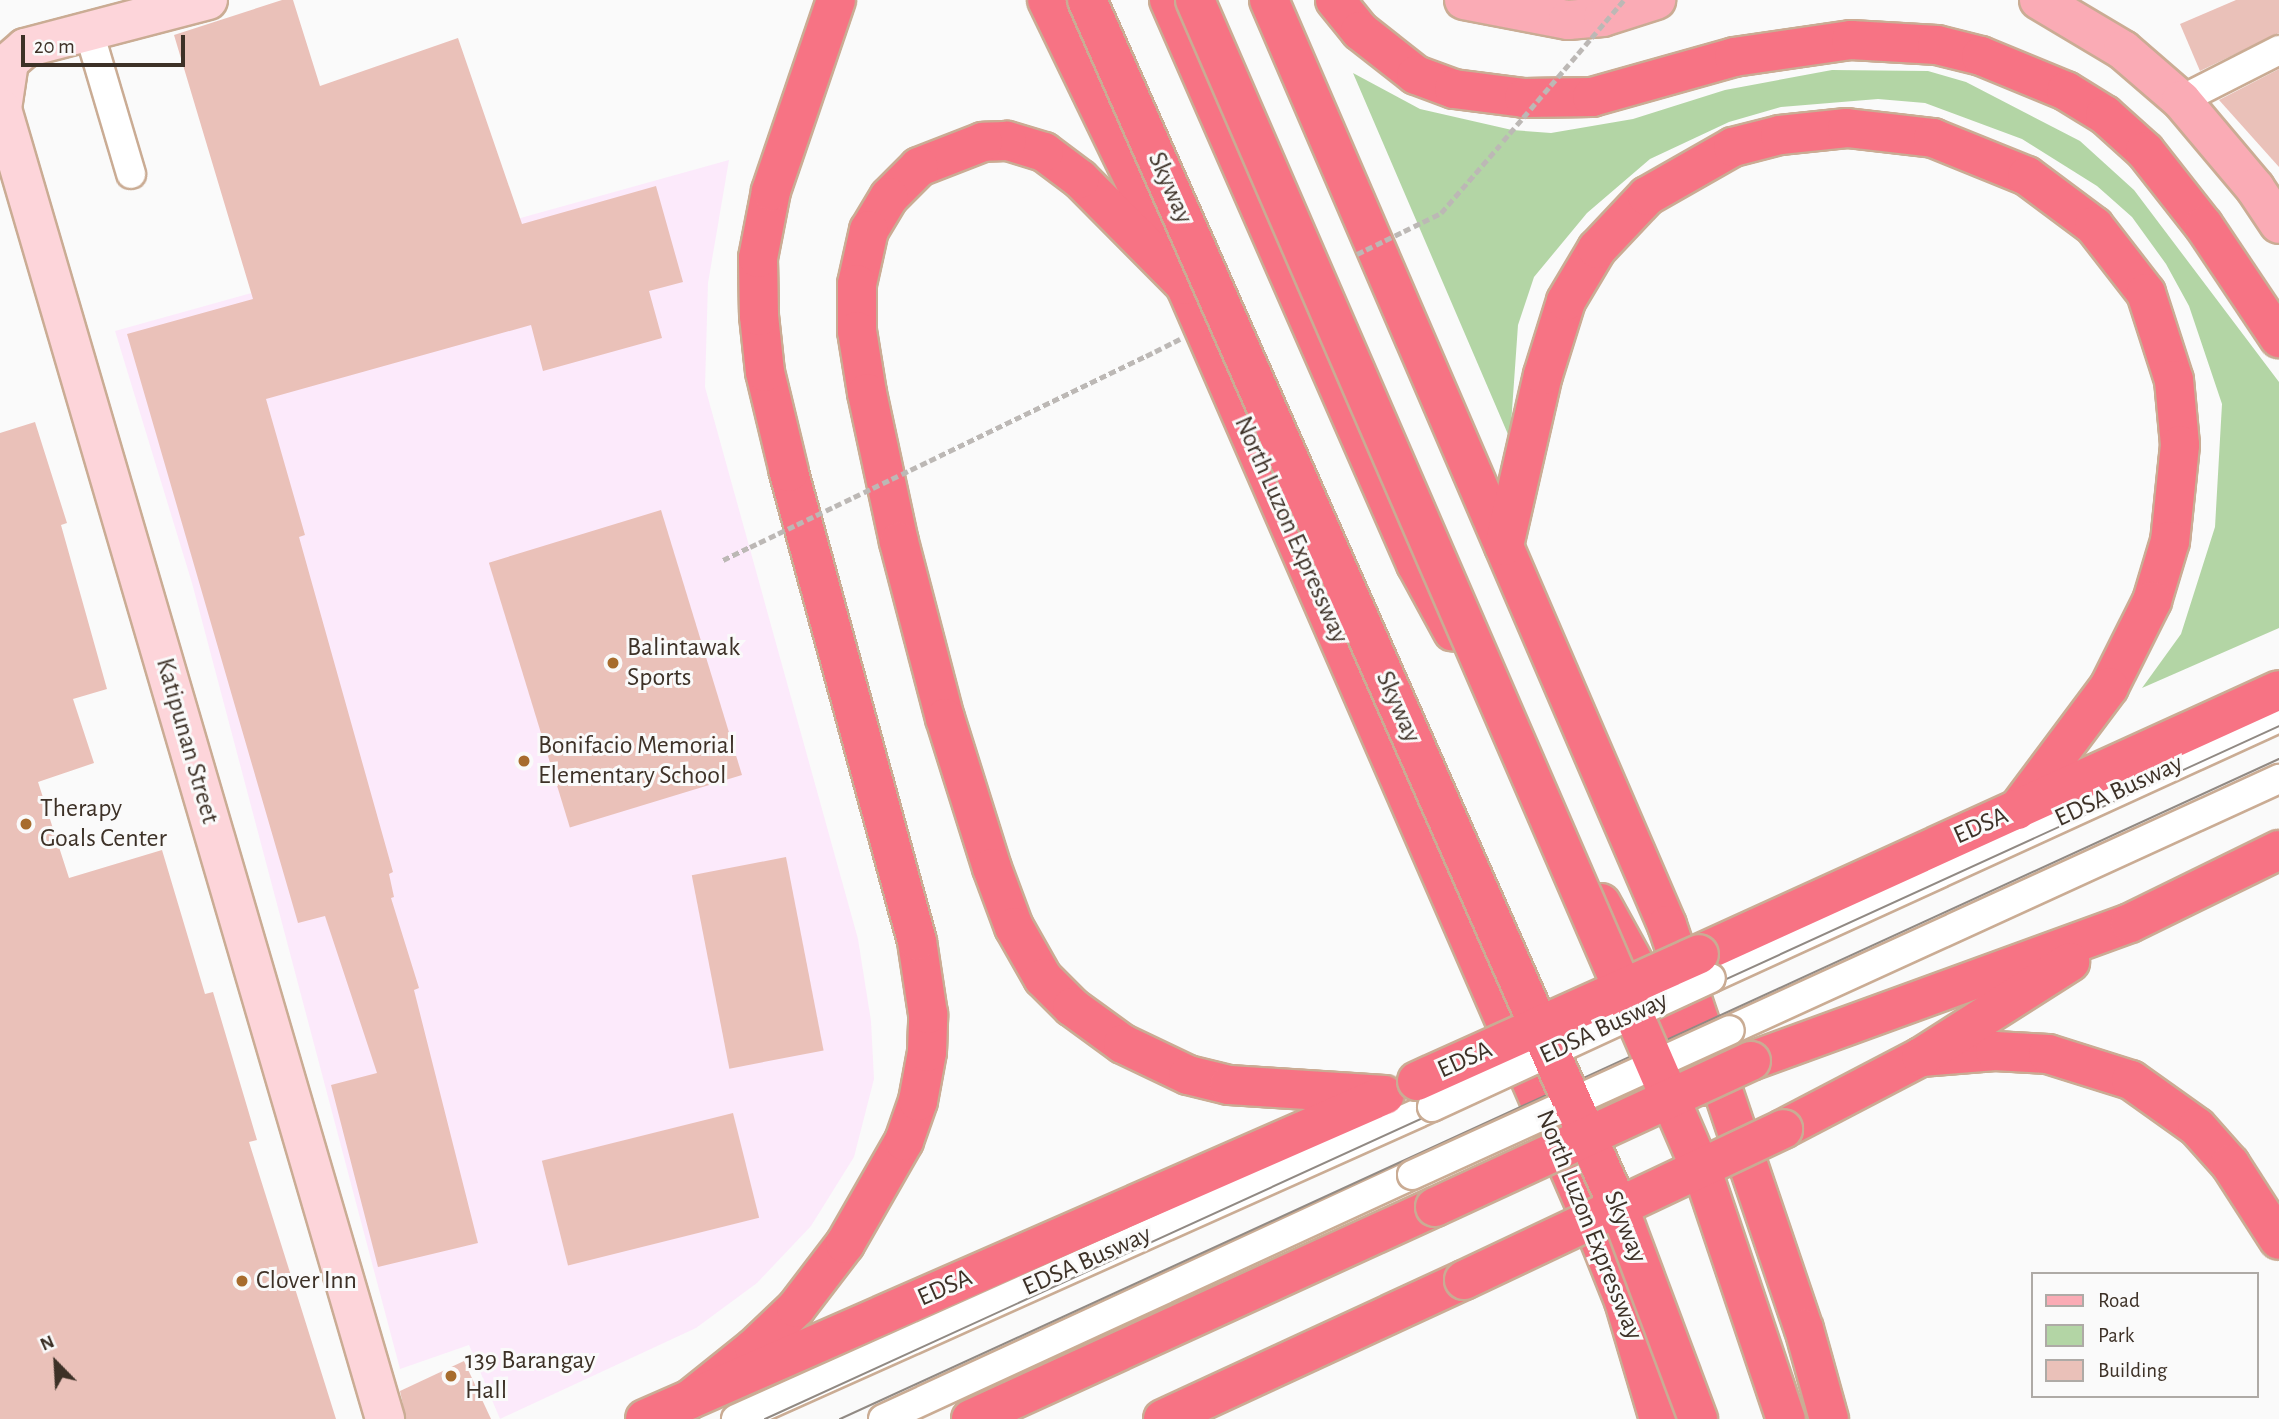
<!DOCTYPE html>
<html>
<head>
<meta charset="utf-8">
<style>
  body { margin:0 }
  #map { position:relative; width:2279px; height:1419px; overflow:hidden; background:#fafafa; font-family:"Alegreya Sans",sans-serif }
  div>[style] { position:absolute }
  .education>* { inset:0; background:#fceafb }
  .green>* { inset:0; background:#b3d5a5 }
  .building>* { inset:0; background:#eac1b9; transform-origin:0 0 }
  .path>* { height:4.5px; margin-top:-2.25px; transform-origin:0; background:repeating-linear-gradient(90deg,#bcb8b5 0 7px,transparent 0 10.5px) }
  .roads { filter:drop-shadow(2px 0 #caac94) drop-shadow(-2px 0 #caac94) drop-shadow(0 2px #caac94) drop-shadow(0 -2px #caac94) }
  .lane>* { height:28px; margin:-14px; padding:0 14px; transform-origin:14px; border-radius:14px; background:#fff }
  .secondary>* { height:38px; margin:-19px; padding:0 19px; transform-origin:19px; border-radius:19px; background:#fdd5da }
  .primary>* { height:38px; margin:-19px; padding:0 19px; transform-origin:19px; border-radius:19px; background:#faabb5 }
  .highway>* { height:38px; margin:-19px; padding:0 19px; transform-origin:19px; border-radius:19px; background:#f77384 }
  .tram>* { height:2px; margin:-1px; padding:0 1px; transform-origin:1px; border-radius:1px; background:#918a84 }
  .path-bridge>* { height:4.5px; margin-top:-2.25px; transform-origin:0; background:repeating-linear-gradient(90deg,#bcb8b5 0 7px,transparent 0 10.5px) }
  .bridges { filter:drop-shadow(2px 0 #caac94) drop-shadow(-2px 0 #caac94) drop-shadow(0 2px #caac94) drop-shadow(0 -2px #caac94) }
  .lane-bridge>* { height:28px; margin:-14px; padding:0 14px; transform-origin:14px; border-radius:14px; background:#fff }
  .highway-bridge>* { height:38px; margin:-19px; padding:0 19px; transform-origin:19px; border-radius:19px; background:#f77384 }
  .dots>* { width:19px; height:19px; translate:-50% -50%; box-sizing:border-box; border:4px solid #fafafa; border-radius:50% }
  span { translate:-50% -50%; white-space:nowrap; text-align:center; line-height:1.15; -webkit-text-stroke:6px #fafafa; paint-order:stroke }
  .street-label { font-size:26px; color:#3d3127 }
  .poi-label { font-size:26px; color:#3d3127 }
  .left { translate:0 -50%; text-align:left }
  .legend { position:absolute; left:2031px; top:1272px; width:228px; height:126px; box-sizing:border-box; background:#fafafa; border:2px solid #aeaaa6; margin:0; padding:9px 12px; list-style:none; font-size:21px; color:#3d3127 }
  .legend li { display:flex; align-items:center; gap:14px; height:35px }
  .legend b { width:35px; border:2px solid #aeaaa6 }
  .north { position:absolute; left:21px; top:1328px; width:70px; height:70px; -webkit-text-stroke:5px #fafafa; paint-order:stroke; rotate:336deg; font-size:19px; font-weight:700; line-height:28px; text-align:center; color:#3d3127 }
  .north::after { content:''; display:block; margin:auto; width:24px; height:32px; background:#3d3127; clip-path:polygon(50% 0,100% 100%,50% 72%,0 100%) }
  .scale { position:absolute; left:21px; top:35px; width:164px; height:32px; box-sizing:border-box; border:4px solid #3d3127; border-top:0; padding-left:9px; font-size:21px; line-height:24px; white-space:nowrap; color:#3d3127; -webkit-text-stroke:5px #fafafa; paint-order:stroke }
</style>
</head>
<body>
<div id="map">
  <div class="education">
    <div style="clip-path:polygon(729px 160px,708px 283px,705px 387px,858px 939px,871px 1021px,874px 1079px,854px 1157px,811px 1226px,757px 1283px,696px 1328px,500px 1419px,469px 1345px,400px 1369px,192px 583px,115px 331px)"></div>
  </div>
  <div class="green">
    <div style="clip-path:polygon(1832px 70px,1928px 71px,1966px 82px,2080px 141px,2134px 190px,2279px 382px,2279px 628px,2142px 688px,2181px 634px,2215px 527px,2222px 404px,2189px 306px,2166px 264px,2132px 217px,2097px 186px,2022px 139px,1925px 103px,1878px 99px,1781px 107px,1729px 122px,1650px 159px,1587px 213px,1534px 277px,1518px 325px,1510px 439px,1353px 73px,1420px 109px,1512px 130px,1551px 133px,1633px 119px,1725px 90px)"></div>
  </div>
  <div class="building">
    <div style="clip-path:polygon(282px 0,293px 0,320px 86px,458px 38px,522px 224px,656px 186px,683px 282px,649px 291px,662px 338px,543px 371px,531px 325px,266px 399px,305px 535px,299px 537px,393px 872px,389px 874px,394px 897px,391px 898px,419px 988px,414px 990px,478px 1243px,378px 1267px,331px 1085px,377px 1073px,325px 916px,298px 923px,127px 334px,253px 299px,174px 35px)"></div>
    <div style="clip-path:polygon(2236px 0,2279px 0,2279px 33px,2200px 71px,2180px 24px)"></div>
    <div style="clip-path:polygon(2279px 69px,2279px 167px,2219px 100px)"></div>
    <div style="clip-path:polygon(35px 422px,67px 523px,61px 525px,107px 689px,73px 699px,94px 763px,38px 782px,69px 878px,162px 850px,205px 994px,213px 992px,257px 1140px,249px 1142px,336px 1419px,0 1419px,0 433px)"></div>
    <div style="left:661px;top:510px;width:277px;height:180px;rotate:73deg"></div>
    <div style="left:786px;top:857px;width:197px;height:96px;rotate:79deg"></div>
    <div style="left:733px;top:1113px;width:108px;height:197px;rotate:76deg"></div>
    <div style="clip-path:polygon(464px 1361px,491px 1419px,406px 1419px,400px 1391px)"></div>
  </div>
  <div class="path">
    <div style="left:1441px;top:213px;width:90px;rotate:-49.1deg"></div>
    <div style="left:939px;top:456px;width:230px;rotate:-25.8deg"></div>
    <div style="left:723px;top:560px;width:30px;rotate:-26deg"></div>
  </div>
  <div class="roads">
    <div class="lane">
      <div style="left:89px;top:32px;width:148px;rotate:73.5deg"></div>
      <div style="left:2181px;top:100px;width:110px;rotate:-27deg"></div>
      <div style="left:1711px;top:978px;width:625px;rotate:-24.6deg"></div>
      <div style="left:1730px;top:1030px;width:604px;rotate:-24.57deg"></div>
      <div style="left:736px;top:1419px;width:763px;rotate:-24.15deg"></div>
      <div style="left:883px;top:1419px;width:583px;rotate:-24.76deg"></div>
    </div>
    <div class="secondary">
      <div style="left:208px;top:0;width:189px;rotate:165.3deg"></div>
      <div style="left:25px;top:48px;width:21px;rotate:139deg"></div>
      <div style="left:9px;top:62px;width:48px;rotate:98.5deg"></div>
      <div style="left:2px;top:109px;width:1365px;rotate:73.7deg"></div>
    </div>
    <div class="primary">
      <div style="left:1464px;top:0;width:106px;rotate:10.9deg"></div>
      <div style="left:1568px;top:20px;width:35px;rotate:-5deg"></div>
      <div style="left:1603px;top:17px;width:56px;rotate:-17.8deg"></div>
      <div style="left:2039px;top:0;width:98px;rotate:30.8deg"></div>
      <div style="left:2123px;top:50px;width:77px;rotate:40.8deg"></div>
      <div style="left:2181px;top:100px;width:115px;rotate:49.9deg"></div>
      <div style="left:2255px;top:188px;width:43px;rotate:56.3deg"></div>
    </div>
    <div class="highway">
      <div style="left:1047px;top:0;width:317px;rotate:64.2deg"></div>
      <div style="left:1185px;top:285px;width:1021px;rotate:66.5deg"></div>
      <div style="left:1592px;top:1221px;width:86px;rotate:68.2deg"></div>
      <div style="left:1624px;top:1301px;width:123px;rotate:73.5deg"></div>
      <div style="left:1169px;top:0;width:616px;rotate:66.35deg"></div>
      <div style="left:1416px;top:564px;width:77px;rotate:61.4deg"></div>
      <div style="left:1269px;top:0;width:1007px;rotate:66.72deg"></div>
      <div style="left:1667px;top:925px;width:427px;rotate:71.3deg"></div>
      <div style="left:1804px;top:1329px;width:93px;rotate:74.5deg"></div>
      <div style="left:1335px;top:0;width:40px;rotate:51deg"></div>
      <div style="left:1360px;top:31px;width:71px;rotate:38.2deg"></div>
      <div style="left:1416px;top:75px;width:40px;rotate:20.2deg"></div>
      <div style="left:1454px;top:89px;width:71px;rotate:7.3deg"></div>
      <div style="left:1524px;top:98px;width:68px;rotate:-0.8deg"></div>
      <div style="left:1592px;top:97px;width:148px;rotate:-15.7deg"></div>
      <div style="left:1734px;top:57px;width:118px;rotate:-8.3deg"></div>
      <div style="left:1851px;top:40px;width:86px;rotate:3.3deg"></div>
      <div style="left:1937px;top:45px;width:45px;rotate:14deg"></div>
      <div style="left:1981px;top:56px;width:92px;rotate:22.4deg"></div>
      <div style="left:2066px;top:91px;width:46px;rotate:31.6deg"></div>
      <div style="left:2105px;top:115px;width:54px;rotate:42deg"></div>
      <div style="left:2145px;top:151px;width:95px;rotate:51.8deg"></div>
      <div style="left:2204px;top:226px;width:135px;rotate:56.2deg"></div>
      <div style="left:1185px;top:285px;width:149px;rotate:-134.7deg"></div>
      <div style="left:1080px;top:179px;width:45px;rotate:-143.1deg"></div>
      <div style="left:1044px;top:152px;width:39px;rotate:-163deg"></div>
      <div style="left:1007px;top:141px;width:24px;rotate:178deg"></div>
      <div style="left:983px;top:142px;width:69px;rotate:158.7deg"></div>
      <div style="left:919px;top:167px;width:42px;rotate:135deg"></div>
      <div style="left:889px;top:197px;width:39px;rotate:121deg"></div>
      <div style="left:869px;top:230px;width:55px;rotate:102.5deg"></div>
      <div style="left:857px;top:284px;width:47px;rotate:90deg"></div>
      <div style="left:857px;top:331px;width:63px;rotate:80.8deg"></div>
      <div style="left:867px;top:393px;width:152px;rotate:77.9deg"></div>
      <div style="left:899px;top:542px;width:182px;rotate:75.4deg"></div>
      <div style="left:945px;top:718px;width:157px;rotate:72.6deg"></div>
      <div style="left:992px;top:868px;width:63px;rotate:69.6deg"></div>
      <div style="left:1014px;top:927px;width:59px;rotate:60.4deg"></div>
      <div style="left:1043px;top:978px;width:41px;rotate:45deg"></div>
      <div style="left:1072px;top:1007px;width:63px;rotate:36deg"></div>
      <div style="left:1123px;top:1044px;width:72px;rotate:25.5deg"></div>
      <div style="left:1188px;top:1075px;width:42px;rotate:13.7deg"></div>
      <div style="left:1229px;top:1085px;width:156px;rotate:3.7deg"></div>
      <div style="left:1504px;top:546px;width:175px;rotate:-77.2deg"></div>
      <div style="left:1543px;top:375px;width:77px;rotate:-72.7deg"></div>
      <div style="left:1566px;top:301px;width:61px;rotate:-59.2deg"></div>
      <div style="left:1597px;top:249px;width:73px;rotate:-46.7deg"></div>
      <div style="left:1647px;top:196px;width:99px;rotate:-29.7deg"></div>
      <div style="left:1733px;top:147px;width:49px;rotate:-14.3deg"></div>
      <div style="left:1780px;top:135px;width:67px;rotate:-6deg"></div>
      <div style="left:1847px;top:128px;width:87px;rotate:6.6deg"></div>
      <div style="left:1933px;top:138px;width:101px;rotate:22deg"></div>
      <div style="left:2027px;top:176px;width:84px;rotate:36.7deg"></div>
      <div style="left:2094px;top:226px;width:85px;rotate:52.2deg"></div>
      <div style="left:2146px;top:293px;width:91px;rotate:72.2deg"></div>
      <div style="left:2174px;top:380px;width:65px;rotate:84.7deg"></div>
      <div style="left:2180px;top:445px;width:97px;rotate:95.9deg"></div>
      <div style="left:2170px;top:541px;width:63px;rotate:106.7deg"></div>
      <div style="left:2152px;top:601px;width:96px;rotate:116.6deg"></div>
      <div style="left:2109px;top:687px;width:154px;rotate:126.8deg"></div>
      <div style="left:1601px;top:903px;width:209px;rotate:61.1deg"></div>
      <div style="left:1699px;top:954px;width:637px;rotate:-24.47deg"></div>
      <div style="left:1921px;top:1057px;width:74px;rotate:-4.6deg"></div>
      <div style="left:1995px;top:1051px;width:53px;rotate:3.2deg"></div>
      <div style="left:2048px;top:1054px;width:87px;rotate:17.4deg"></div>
      <div style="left:2131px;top:1080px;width:81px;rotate:35.5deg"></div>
      <div style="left:2197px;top:1127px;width:50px;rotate:48.3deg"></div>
      <div style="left:2230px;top:1164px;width:90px;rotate:57.2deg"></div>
      <div style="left:1751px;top:1061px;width:403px;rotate:-20deg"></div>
      <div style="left:2130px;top:923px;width:166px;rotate:-26.1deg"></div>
      <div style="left:1783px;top:1129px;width:156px;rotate:-27.6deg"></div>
      <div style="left:1921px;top:1057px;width:177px;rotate:-32.5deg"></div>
      <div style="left:689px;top:1400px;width:83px;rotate:-38.7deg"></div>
      <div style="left:754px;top:1348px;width:58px;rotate:-43.6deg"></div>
      <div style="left:796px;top:1308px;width:81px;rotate:-52.6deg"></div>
      <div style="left:845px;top:1244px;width:119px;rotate:-60.2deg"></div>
      <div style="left:904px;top:1141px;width:42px;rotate:-70.7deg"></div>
      <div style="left:918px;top:1101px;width:50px;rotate:-79.6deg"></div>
      <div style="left:927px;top:1052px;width:38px;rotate:-88deg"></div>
      <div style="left:928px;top:1014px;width:74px;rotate:-98.6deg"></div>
      <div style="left:917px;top:941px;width:486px;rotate:-105.3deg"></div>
      <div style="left:789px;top:472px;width:103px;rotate:-103.5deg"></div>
      <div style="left:765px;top:372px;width:56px;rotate:-96.1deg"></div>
      <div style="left:759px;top:316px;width:58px;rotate:-91deg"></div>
      <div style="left:758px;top:258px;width:68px;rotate:-79deg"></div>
      <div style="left:771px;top:191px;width:202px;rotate:-71.2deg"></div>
      <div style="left:645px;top:1419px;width:802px;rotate:-23.66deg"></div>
      <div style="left:971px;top:1419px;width:510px;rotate:-24.56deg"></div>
      <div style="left:1163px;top:1419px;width:332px;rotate:-24.8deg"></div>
    </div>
  </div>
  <div class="tram">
    <div style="left:765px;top:1419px;width:1665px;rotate:-24.59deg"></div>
    <div style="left:840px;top:1419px;width:1583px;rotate:-24.64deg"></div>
  </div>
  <div class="path-bridge">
    <div style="left:1503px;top:141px;width:186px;rotate:-49.4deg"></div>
    <div style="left:1357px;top:254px;width:93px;rotate:-26deg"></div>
    <div style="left:1146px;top:356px;width:40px;rotate:-26.6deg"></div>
    <div style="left:750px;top:547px;width:210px;rotate:-25.7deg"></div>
  </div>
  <div class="bridges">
    <div class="lane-bridge">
      <div style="left:1432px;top:1107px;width:307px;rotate:-24.8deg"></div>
      <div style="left:1412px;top:1175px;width:349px;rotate:-24.5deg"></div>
    </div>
    <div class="highway-bridge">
      <div style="left:1087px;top:0;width:1325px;rotate:66.24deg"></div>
      <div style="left:1621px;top:1213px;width:220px;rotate:69.5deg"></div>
      <div style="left:1195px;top:0;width:1285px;rotate:66.61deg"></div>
      <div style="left:1705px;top:1179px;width:253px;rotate:71.4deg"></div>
      <div style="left:1417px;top:1081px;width:309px;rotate:-24.2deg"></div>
      <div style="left:1435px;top:1207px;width:348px;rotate:-24.8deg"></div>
      <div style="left:1464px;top:1280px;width:353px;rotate:-25.3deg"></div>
    </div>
  </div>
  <div class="dots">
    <div style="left:613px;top:663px;background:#a76c2d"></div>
    <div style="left:524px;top:761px;background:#a76c2d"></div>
    <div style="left:26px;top:824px;background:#a76c2d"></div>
    <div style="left:242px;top:1281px;background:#a76c2d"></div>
    <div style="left:451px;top:1376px;background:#a76c2d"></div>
  </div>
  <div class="street-label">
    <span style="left:1170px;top:188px;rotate:66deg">Skyway</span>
    <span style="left:1291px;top:530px;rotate:66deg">North Luzon Expressway</span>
    <span style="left:1398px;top:707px;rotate:66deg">Skyway</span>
    <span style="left:187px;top:741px;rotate:74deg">Katipunan Street</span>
    <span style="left:2119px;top:791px;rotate:-25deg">EDSA Busway</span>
    <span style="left:1981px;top:826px;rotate:-24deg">EDSA</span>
    <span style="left:1604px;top:1028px;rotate:-25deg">EDSA Busway</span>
    <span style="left:1465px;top:1060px;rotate:-24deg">EDSA</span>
    <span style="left:1589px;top:1225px;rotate:68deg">North Luzon Expressway</span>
    <span style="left:1625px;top:1227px;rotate:68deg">Skyway</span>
    <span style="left:1087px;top:1261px;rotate:-24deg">EDSA Busway</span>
    <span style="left:945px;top:1288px;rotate:-24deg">EDSA</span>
  </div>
  <div class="poi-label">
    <span class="left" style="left:627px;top:663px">Balintawak<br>Sports</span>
    <span class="left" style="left:538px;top:761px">Bonifacio Memorial<br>Elementary School</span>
    <span class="left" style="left:40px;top:824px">Therapy<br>Goals Center</span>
    <span class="left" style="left:256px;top:1281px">Clover Inn</span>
    <span class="left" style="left:465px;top:1376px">139 Barangay<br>Hall</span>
  </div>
  <ul class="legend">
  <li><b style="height:9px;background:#faabb5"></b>Road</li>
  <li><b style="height:19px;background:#b3d5a5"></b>Park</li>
  <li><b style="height:19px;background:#eac1b9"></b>Building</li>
  </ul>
  <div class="north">N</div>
  <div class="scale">20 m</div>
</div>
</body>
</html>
